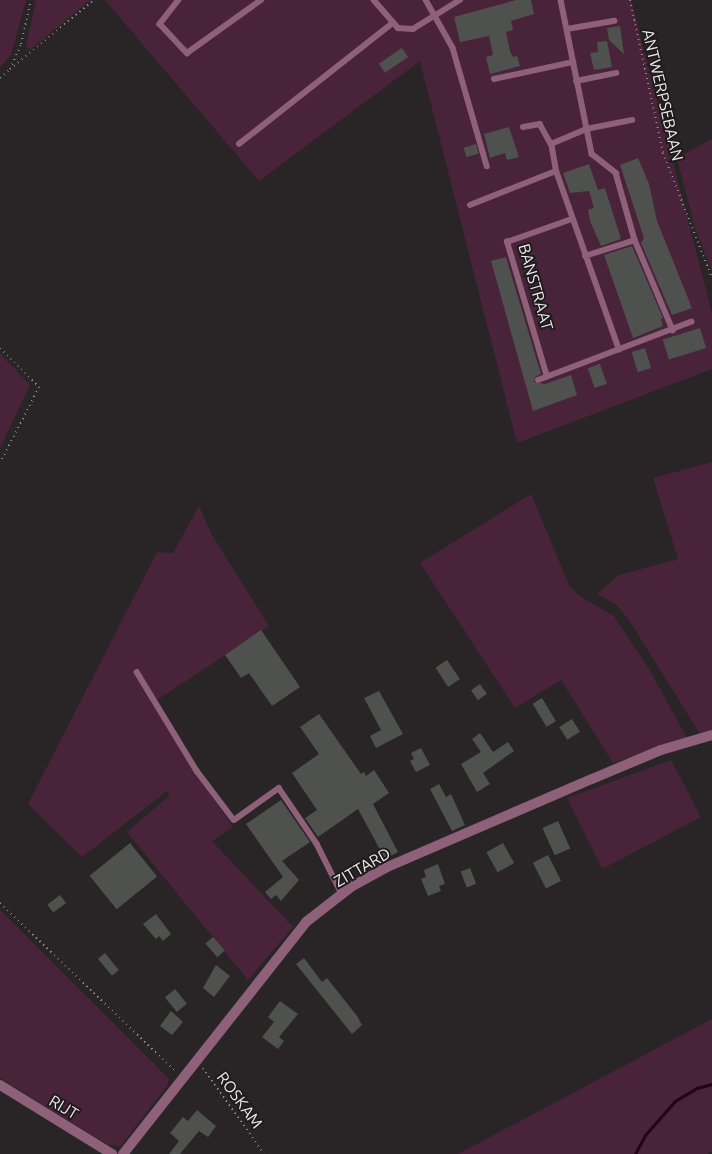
<!DOCTYPE html>
<html>
<head>
<meta charset="utf-8">
<style>
  body { margin:0 }
  #map { position:relative; width:712px; height:1154px; overflow:hidden; background:#292527; font-family:Ubuntu,sans-serif }
  div>[style] { position:absolute }
  .green>* { inset:0; background:#492339 }
  .stream>* { height:3px; margin:-1.5px; padding:0 1.5px; transform-origin:1.5px; border-radius:1.5px; background:#270019 }
  .building>* { inset:0; background:#4e514d; transform-origin:0 0 }
  .path>* { height:2px; margin-top:-1px; transform-origin:0; background:repeating-linear-gradient(90deg,#8e8b8c 0 1px,transparent 0 5px) }
  .lane>* { height:5.5px; margin:-2.75px; padding:0 2.75px; transform-origin:2.75px; border-radius:2.75px; background:#8e6079 }
  .street>* { height:10px; margin:-5px; padding:0 5px; transform-origin:5px; border-radius:5px; background:#8e6079 }
  span { translate:-50% -50%; white-space:nowrap; text-align:center; line-height:1.15; -webkit-text-stroke:4px #201b1d; paint-order:stroke }
  .street-label { font-size:16px; color:#eeebec }
</style>
</head>
<body>
<div id="map">
  <div class="green">
    <div style="clip-path:polygon(0 0,26px 0,11px 55px,0 67px)"></div>
    <div style="clip-path:polygon(36px 0,90px 0,31px 49px,26px 46px)"></div>
    <div style="clip-path:polygon(105px 0,631px 0,712px 313px,712px 369px,517px 443px,420px 61px,259px 181px)"></div>
    <div style="clip-path:polygon(712px 139px,712px 271px,695px 228px,677px 158px)"></div>
    <div style="clip-path:polygon(0 353px,30px 385px,0 448px)"></div>
    <div style="clip-path:polygon(712px 462px,712px 732px,700px 734px,629px 620px,617px 605px,597px 594px,619px 575px,678px 559px,653px 478px)"></div>
    <div style="clip-path:polygon(531px 494px,569px 585px,578px 595px,614px 616px,649px 669px,687px 738px,613px 763px,561px 680px,515px 708px,420px 563px)"></div>
    <div style="clip-path:polygon(199px 506px,212px 535px,269px 626px,154px 702px,192px 768px,233px 827px,212px 841px,293px 927px,248px 980px,127px 832px,170px 795px,167px 791px,82px 857px,28px 804px,157px 552px,173px 553px)"></div>
    <div style="clip-path:polygon(671px 760px,701px 817px,602px 869px,567px 798px)"></div>
    <div style="clip-path:polygon(0 910px,169px 1079px,167px 1086px,120px 1147px,106px 1144px,0 1078px)"></div>
    <div style="clip-path:polygon(712px 1019px,712px 1151px,707px 1154px,458px 1154px)"></div>
  </div>
  <div class="stream">
    <div style="left:635px;top:1154px;width:21px;rotate:-62deg"></div>
    <div style="left:645px;top:1135px;width:45px;rotate:-48.6deg"></div>
    <div style="left:675px;top:1101px;width:26px;rotate:-31deg"></div>
    <div style="left:697px;top:1088px;width:16px;rotate:-15deg"></div>
  </div>
  <div class="building">
    <div style="clip-path:polygon(516px 0,531px 0,534px 14px,511px 21px,513px 30px,506px 32px,510px 51px,513px 57px,517px 56px,520px 66px,490px 74px,486px 57px,493px 55px,489px 36px,460px 42px,454px 17px)"></div>
    <div style="clip-path:polygon(620px 26px,624px 54px,609px 40px,607px 28px)"></div>
    <div style="clip-path:polygon(607px 41px,612px 67px,594px 70px,590px 53px,598px 52px,597px 42px)"></div>
    <div style="left:402px;top:48px;width:11px;height:28px;rotate:56deg"></div>
    <div style="clip-path:polygon(509px 127px,519px 157px,507px 160px,505px 153px,490px 158px,484px 134px)"></div>
    <div style="left:476px;top:144px;width:10px;height:13px;rotate:73deg"></div>
    <div style="clip-path:polygon(638px 158px,649px 184px,657px 221px,692px 308px,672px 315px,641px 243px,644px 238px,620px 165px)"></div>
    <div style="clip-path:polygon(589px 164px,598px 190px,605px 188px,621px 239px,601px 246px,590px 221px,588px 210px,594px 208px,589px 191px,570px 193px,563px 173px)"></div>
    <div style="clip-path:polygon(632px 246px,663px 318px,661px 319px,663px 326px,633px 338px,604px 255px)"></div>
    <div style="clip-path:polygon(506px 257px,541px 374px,535px 377px,534px 382px,545px 384px,571px 375px,577px 395px,533px 411px,491px 261px)"></div>
    <div style="left:700px;top:328px;width:21px;height:39px;rotate:73deg"></div>
    <div style="left:645px;top:348px;width:21px;height:14px;rotate:73deg"></div>
    <div style="left:600px;top:364px;width:21px;height:13px;rotate:71deg"></div>
    <div style="clip-path:polygon(261px 630px,300px 687px,272px 706px,249px 673px,241px 678px,225px 655px)"></div>
    <div style="left:447px;top:660px;width:23px;height:14px;rotate:56deg"></div>
    <div style="left:480px;top:684px;width:12px;height:11px;rotate:55deg"></div>
    <div style="clip-path:polygon(379px 691px,403px 734px,376px 748px,370px 736px,381px 730px,364px 698px)"></div>
    <div style="left:542px;top:698px;width:27px;height:11px;rotate:59deg"></div>
    <div style="clip-path:polygon(319px 714px,361px 774px,364px 772px,366px 776px,374px 770px,389px 793px,373px 804px,398px 852px,385px 859px,358px 809px,318px 837px,305px 818px,317px 810px,292px 773px,319px 754px,300px 727px)"></div>
    <div style="left:572px;top:719px;width:15px;height:15px;rotate:58deg"></div>
    <div style="clip-path:polygon(480px 733px,493px 752px,508px 742px,514px 751px,483px 773px,490px 784px,477px 792px,461px 764px,481px 752px,472px 739px)"></div>
    <div style="clip-path:polygon(421px 748px,430px 765px,416px 772px,410px 761px,414px 759px,411px 753px)"></div>
    <div style="clip-path:polygon(439px 784px,446px 797px,451px 794px,465px 825px,452px 831px,430px 789px)"></div>
    <div style="clip-path:polygon(281px 800px,310px 842px,282px 861px,299px 880px,281px 901px,276px 895px,271px 899px,265px 892px,283px 877px,246px 824px)"></div>
    <div style="left:558px;top:821px;width:30px;height:17px;rotate:66deg"></div>
    <div style="left:130px;top:843px;width:43px;height:52px;rotate:51deg"></div>
    <div style="left:503px;top:843px;width:23px;height:19px;rotate:61deg"></div>
    <div style="left:548px;top:855px;width:29px;height:17px;rotate:63deg"></div>
    <div style="clip-path:polygon(438px 864px,445px 884px,439px 886px,441px 891px,428px 896px,421px 879px,426px 877px,424px 870px)"></div>
    <div style="left:470px;top:868px;width:17px;height:10px;rotate:69deg"></div>
    <div style="left:60px;top:895px;width:10px;height:16px;rotate:53deg"></div>
    <div style="clip-path:polygon(156px 914px,171px 934px,163px 941px,159px 936px,156px 939px,143px 924px)"></div>
    <div style="left:213px;top:937px;width:18px;height:10px;rotate:49deg"></div>
    <div style="left:105px;top:953px;width:22px;height:9px;rotate:51deg"></div>
    <div style="clip-path:polygon(304px 958px,322px 982px,327px 978px,357px 1016px,362px 1025px,352px 1034px,296px 964px)"></div>
    <div style="clip-path:polygon(216px 965px,230px 976px,214px 997px,203px 988px)"></div>
    <div style="left:175px;top:989px;width:19px;height:13px;rotate:51deg"></div>
    <div style="clip-path:polygon(280px 1001px,298px 1014px,279px 1037px,284px 1041px,278px 1049px,262px 1037px,274px 1022px,268px 1017px)"></div>
    <div style="clip-path:polygon(171px 1011px,183px 1022px,172px 1035px,160px 1026px)"></div>
    <div style="clip-path:polygon(197px 1110px,216px 1126px,208px 1137px,199px 1131px,180px 1154px,169px 1154px,179px 1141px,170px 1133px,183px 1117px,188px 1121px)"></div>
  </div>
  <div class="path">
    <div style="left:630px;top:0;width:157px;rotate:77.8deg"></div>
    <div style="left:663px;top:153px;width:134px;rotate:68.6deg"></div>
    <div style="left:10px;top:69px;width:109px;rotate:-39.4deg"></div>
    <div style="left:0;top:78px;width:13px;rotate:-42deg"></div>
    <div style="left:10px;top:69px;width:27px;rotate:-66deg"></div>
    <div style="left:21px;top:44px;width:45px;rotate:-77.2deg"></div>
    <div style="left:0;top:348px;width:55px;rotate:45deg"></div>
    <div style="left:39px;top:387px;width:85px;rotate:117.2deg"></div>
    <div style="left:0;top:903px;width:243px;rotate:43.8deg"></div>
    <div style="left:203px;top:1068px;width:105px;rotate:54.7deg"></div>
  </div>
  <div class="lane">
    <div style="left:179px;top:0;width:31px;rotate:128deg"></div>
    <div style="left:160px;top:24px;width:40px;rotate:47deg"></div>
    <div style="left:187px;top:53px;width:91px;rotate:-35.6deg"></div>
    <div style="left:374px;top:0;width:37px;rotate:49deg"></div>
    <div style="left:398px;top:28px;width:15px;rotate:4deg"></div>
    <div style="left:413px;top:29px;width:55px;rotate:-31.7deg"></div>
    <div style="left:426px;top:0;width:55px;rotate:60.6deg"></div>
    <div style="left:453px;top:48px;width:123px;rotate:73.9deg"></div>
    <div style="left:561px;top:0;width:157px;rotate:78.6deg"></div>
    <div style="left:592px;top:154px;width:31px;rotate:38deg"></div>
    <div style="left:616px;top:173px;width:70px;rotate:74.2deg"></div>
    <div style="left:635px;top:240px;width:98px;rotate:67.1deg"></div>
    <div style="left:567px;top:29px;width:48px;rotate:-9.7deg"></div>
    <div style="left:494px;top:79px;width:81px;rotate:-12.1deg"></div>
    <div style="left:576px;top:81px;width:41px;rotate:-11.3deg"></div>
    <div style="left:523px;top:127px;width:17px;rotate:-10deg"></div>
    <div style="left:540px;top:124px;width:23px;rotate:61deg"></div>
    <div style="left:239px;top:144px;width:196px;rotate:-38.2deg"></div>
    <div style="left:470px;top:205px;width:92px;rotate:-21.6deg"></div>
    <div style="left:585px;top:256px;width:52px;rotate:-17.7deg"></div>
    <div style="left:619px;top:350px;width:190px;rotate:-109.4deg"></div>
    <div style="left:556px;top:171px;width:27px;rotate:-100deg"></div>
    <div style="left:551px;top:144px;width:38px;rotate:-23deg"></div>
    <div style="left:586px;top:129px;width:47px;rotate:-11.1deg"></div>
    <div style="left:547px;top:377px;width:141px;rotate:-106.5deg"></div>
    <div style="left:507px;top:242px;width:69px;rotate:-19.5deg"></div>
    <div style="left:538px;top:380px;width:164px;rotate:-20.8deg"></div>
    <div style="left:137px;top:672px;width:116px;rotate:58.8deg"></div>
    <div style="left:197px;top:771px;width:61px;rotate:52.9deg"></div>
    <div style="left:234px;top:820px;width:55px;rotate:-35.4deg"></div>
    <div style="left:279px;top:788px;width:68px;rotate:55.8deg"></div>
    <div style="left:317px;top:844px;width:56px;rotate:63.4deg"></div>
  </div>
  <div class="street">
    <div style="left:0;top:1085px;width:132px;rotate:31.6deg"></div>
    <div style="left:123px;top:1154px;width:295px;rotate:-51.7deg"></div>
    <div style="left:306px;top:922px;width:57px;rotate:-37.9deg"></div>
    <div style="left:351px;top:887px;width:39px;rotate:-29deg"></div>
    <div style="left:385px;top:868px;width:225px;rotate:-23.3deg"></div>
    <div style="left:592px;top:779px;width:75px;rotate:-22.8deg"></div>
    <div style="left:661px;top:750px;width:53px;rotate:-16.4deg"></div>
  </div>
  <div class="street-label">
    <span style="left:663px;top:95px;rotate:77deg">ANTWERPSEBAAN</span>
    <span style="left:536px;top:287px;rotate:74deg">BANSTRAAT</span>
    <span style="left:362px;top:867px;rotate:-30deg">ZITTARD</span>
    <span style="left:240px;top:1100px;rotate:54deg">ROSKAM</span>
    <span style="left:64px;top:1107px;rotate:31deg">RIJT</span>
  </div>
</div>
</body>
</html>
